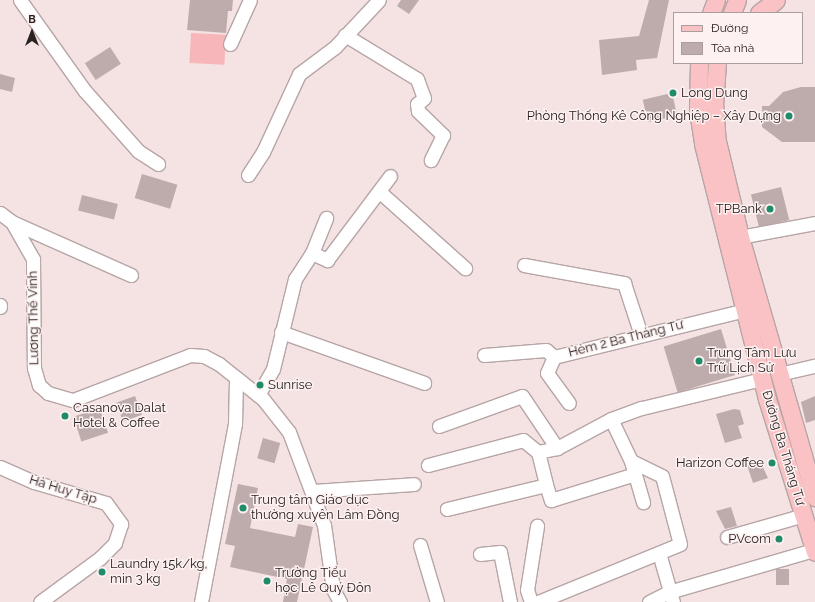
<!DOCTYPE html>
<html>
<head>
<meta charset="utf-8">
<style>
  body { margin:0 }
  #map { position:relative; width:815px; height:602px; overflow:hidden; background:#f5e2e2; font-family:Raleway,sans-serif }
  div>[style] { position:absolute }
  .green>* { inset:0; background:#f7b7ba; transform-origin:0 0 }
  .building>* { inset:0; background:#beacad; transform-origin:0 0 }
  .roads { filter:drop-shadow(1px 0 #b7a5a5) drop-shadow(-1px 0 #b7a5a5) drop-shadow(0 1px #b7a5a5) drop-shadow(0 -1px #b7a5a5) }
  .minor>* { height:13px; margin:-6.5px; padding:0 6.5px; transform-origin:6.5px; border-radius:6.5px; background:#fff }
  .major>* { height:17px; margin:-8.5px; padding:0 8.5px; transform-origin:8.5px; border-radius:8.5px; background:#fac2c5 }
  .dots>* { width:11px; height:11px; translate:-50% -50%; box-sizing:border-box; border:2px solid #fdf1f1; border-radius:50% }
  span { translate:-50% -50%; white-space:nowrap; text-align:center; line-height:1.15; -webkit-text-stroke:3px #fdf1f1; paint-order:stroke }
  .poi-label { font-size:13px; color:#292222 }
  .left { translate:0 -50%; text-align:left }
  .right { translate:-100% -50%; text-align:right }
  .street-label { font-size:13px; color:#292222 }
  .legend { position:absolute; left:673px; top:12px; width:130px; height:52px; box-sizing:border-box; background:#fdf1f1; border:1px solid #a89e9e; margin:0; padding:5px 7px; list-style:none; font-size:12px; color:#292222 }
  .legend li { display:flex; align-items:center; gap:8px; height:20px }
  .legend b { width:20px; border:1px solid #a89e9e }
  .north { position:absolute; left:12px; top:12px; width:40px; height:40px; -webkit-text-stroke:3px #fdf1f1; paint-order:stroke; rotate:0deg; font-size:11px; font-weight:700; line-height:16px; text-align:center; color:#292222 }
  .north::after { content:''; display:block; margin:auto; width:14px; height:18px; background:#292222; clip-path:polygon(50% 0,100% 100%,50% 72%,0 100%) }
</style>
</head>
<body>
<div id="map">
  <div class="green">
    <div style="left:191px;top:33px;width:35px;height:30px;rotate:3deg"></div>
  </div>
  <div class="building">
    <div style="clip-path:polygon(190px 0,233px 0,232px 11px,228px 11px,226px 33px,187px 30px)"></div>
    <div style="clip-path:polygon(401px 0,419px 0,409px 14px,397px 6px)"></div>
    <div style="clip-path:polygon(649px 0,669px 0,657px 58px,636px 60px,637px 70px,602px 75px,599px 40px,639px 36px)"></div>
    <div style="left:110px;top:47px;width:20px;height:30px;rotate:57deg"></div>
    <div style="clip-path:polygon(0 74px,15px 78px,12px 92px,0 89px)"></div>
    <div style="clip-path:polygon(801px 87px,815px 87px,815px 142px,782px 142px,762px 127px,762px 106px,769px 106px,783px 92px)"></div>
    <div style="left:672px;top:93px;width:23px;height:30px;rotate:77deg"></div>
    <div style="left:142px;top:174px;width:37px;height:25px;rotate:17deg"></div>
    <div style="left:781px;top:187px;width:34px;height:31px;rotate:76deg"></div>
    <div style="left:82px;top:195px;width:37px;height:16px;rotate:14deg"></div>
    <div style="left:721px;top:329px;width:48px;height:60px;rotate:73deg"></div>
    <div style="left:135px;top:396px;width:20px;height:20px;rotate:70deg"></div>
    <div style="clip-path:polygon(815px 396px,815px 420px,806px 423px,801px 402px)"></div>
    <div style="left:100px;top:408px;width:26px;height:28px;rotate:72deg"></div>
    <div style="clip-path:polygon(734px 409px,740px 410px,744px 424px,738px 426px,742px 438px,725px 443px,716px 414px)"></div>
    <div style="left:263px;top:438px;width:18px;height:21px;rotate:16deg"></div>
    <div style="clip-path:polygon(760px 461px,768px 478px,753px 483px,747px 465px)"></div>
    <div style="clip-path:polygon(238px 484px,258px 488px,250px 528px,295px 537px,298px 524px,313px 527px,297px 602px,283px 602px,287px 579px,230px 567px,235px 546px,225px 544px)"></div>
    <div style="clip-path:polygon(731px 507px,737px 526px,725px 529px,716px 511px)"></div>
    <div style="left:776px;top:569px;width:13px;height:16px"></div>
  </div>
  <div class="roads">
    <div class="minor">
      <div style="left:20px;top:0;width:112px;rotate:54.5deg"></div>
      <div style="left:85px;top:91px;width:80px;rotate:48.5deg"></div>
      <div style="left:138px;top:151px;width:24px;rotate:33deg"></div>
      <div style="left:345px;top:35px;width:84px;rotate:31.4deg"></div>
      <div style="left:417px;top:79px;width:20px;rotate:70deg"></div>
      <div style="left:424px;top:98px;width:9px;rotate:139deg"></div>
      <div style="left:417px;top:104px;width:7px;rotate:82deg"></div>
      <div style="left:418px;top:111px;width:35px;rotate:44deg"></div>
      <div style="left:443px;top:135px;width:28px;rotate:116deg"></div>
      <div style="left:230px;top:44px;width:48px;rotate:-65.6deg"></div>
      <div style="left:248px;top:175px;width:27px;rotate:-57deg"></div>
      <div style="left:263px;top:152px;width:86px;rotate:-65.2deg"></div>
      <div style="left:299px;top:74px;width:45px;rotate:-36.9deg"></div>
      <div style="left:335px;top:47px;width:64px;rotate:-46.9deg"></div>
      <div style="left:381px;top:193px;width:113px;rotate:41.8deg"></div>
      <div style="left:0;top:213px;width:15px;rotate:37deg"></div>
      <div style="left:12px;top:222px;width:43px;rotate:60.4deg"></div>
      <div style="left:33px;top:259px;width:109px;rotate:89.5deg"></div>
      <div style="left:34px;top:368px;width:18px;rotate:74deg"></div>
      <div style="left:39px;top:385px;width:12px;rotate:42deg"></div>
      <div style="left:48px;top:393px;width:26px;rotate:16deg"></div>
      <div style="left:73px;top:400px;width:125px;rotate:-21deg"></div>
      <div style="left:190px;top:355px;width:14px;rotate:4deg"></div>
      <div style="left:204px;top:356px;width:17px;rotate:28deg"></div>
      <div style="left:219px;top:364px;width:56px;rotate:38.5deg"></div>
      <div style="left:263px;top:399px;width:42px;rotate:51.8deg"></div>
      <div style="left:289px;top:432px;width:99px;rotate:69.4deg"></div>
      <div style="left:324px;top:525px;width:65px;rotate:82deg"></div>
      <div style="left:333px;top:589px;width:15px;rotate:62deg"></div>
      <div style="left:14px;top:223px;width:128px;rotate:24deg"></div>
      <div style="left:740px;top:237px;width:76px;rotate:-10.6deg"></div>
      <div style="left:312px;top:253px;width:38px;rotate:-68deg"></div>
      <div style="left:524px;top:265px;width:102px;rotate:10.2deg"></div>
      <div style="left:624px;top:283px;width:55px;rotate:71.9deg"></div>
      <div style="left:0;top:305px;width:2px;rotate:90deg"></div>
      <div style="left:281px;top:332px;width:152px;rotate:19.6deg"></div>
      <div style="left:484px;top:355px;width:62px;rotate:-4.6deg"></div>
      <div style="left:546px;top:350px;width:11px;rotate:41deg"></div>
      <div style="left:554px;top:357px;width:197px;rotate:-13.8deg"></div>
      <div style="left:554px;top:357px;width:17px;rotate:114deg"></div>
      <div style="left:547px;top:373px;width:37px;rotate:54deg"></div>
      <div style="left:779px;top:374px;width:37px;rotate:-13deg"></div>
      <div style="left:258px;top:395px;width:30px;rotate:-60deg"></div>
      <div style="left:273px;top:369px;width:93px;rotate:-76.3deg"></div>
      <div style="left:295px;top:279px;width:31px;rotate:-57deg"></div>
      <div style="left:312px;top:253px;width:17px;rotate:25deg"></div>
      <div style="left:327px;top:260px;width:105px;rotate:-53.1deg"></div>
      <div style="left:611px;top:419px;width:47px;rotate:64.5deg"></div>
      <div style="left:631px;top:461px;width:43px;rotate:73.7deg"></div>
      <div style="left:439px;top:426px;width:88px;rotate:-19.9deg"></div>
      <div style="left:522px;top:396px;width:63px;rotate:56.1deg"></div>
      <div style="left:538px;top:452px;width:19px;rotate:-12deg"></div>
      <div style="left:557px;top:448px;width:61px;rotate:-28.2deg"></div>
      <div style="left:611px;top:419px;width:33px;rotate:-20deg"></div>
      <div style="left:642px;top:408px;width:123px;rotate:-13.6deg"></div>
      <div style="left:428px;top:465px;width:98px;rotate:-14.7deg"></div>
      <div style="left:523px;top:440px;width:19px;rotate:39deg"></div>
      <div style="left:538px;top:452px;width:34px;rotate:76deg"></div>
      <div style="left:546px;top:485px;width:102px;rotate:166.4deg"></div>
      <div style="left:0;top:467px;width:37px;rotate:24deg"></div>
      <div style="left:34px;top:482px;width:75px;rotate:16.3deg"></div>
      <div style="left:106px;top:503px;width:26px;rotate:54deg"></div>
      <div style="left:121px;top:524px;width:20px;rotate:108deg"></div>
      <div style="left:115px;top:543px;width:21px;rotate:135deg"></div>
      <div style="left:100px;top:558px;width:74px;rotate:143.7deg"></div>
      <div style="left:546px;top:485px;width:16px;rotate:72deg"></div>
      <div style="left:551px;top:500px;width:88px;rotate:-17.2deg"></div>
      <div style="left:312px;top:491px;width:102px;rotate:-3.9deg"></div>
      <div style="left:727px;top:537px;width:80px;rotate:-15.9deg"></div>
      <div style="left:420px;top:545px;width:59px;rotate:73.4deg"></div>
      <div style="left:659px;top:553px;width:51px;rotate:74.1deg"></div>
      <div style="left:480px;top:554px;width:20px;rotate:-6deg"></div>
      <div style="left:500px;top:552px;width:51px;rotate:78.7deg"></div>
      <div style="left:201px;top:602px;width:181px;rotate:-79.2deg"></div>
      <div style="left:235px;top:424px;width:44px;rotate:-88.7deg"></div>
      <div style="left:531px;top:602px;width:13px;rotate:-108deg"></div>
      <div style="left:527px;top:590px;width:65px;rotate:-81.1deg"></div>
      <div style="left:538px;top:602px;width:153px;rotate:-22.2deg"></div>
      <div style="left:680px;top:544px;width:70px;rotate:-104.8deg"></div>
      <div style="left:662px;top:476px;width:34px;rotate:-154deg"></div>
      <div style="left:649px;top:602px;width:22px;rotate:-27deg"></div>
      <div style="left:669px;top:592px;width:151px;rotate:-16.2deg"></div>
    </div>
    <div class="major">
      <div style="left:711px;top:13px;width:14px;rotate:-69deg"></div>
      <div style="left:732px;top:13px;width:14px;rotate:-69deg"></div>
      <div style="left:759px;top:13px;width:21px;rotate:-37deg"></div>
      <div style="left:699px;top:63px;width:48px;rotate:91.2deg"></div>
      <div style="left:698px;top:111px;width:33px;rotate:81deg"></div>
      <div style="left:703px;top:144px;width:263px;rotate:75.9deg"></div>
      <div style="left:767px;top:399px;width:160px;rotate:72.6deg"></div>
      <div style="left:717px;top:63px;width:39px;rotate:94deg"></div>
      <div style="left:714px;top:102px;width:39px;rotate:86deg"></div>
      <div style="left:717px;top:141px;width:99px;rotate:76.5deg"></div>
      <div style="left:740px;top:237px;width:271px;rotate:73.9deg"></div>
    </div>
  </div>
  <div class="dots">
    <div style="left:673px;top:93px;background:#208b69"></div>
    <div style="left:789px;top:116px;background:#208b69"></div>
    <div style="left:770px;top:209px;background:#208b69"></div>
    <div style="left:699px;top:361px;background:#208b69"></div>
    <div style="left:260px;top:385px;background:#208b69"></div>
    <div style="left:65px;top:416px;background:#208b69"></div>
    <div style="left:772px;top:463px;background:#208b69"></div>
    <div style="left:243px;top:508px;background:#208b69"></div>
    <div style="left:779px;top:539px;background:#208b69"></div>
    <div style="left:102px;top:572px;background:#208b69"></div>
    <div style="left:267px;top:581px;background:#208b69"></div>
  </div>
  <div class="poi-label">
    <span class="left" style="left:681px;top:93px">Long Dung</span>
    <span class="right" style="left:781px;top:116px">Phòng Thống Kê Công Nghiệp – Xây Dựng</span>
    <span class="right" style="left:762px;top:209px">TPBank</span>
    <span class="left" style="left:707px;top:361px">Trung Tâm Lưu<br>Trữ Lịch Sử</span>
    <span class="left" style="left:268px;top:385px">Sunrise</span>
    <span class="left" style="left:73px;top:416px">Casanova Dalat<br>Hotel &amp; Coffee</span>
    <span class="right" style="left:764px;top:463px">Harizon Coffee</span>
    <span class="left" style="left:251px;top:508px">Trung tâm Giáo dục<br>thường xuyên Lâm Đồng</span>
    <span class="right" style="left:771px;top:539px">PVcom</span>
    <span class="left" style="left:110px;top:572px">Laundry 15k/kg,<br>min 3 kg</span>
    <span class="left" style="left:275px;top:581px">Trường Tiểu<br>học Lê Quý Đôn</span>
  </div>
  <div class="street-label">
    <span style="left:34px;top:318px;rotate:-91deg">Lương Thế Vinh</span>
    <span style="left:626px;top:339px;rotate:-14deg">Hẻm 2 Ba Tháng Tư</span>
    <span style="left:783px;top:448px;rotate:73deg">Đường Ba Tháng Tư</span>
    <span style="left:63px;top:490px;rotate:17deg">Hà Huy Tập</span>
  </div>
  <ul class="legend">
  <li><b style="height:5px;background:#fac2c5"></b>Đường</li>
  <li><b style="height:11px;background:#beacad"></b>Tòa nhà</li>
  </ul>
  <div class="north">B</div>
</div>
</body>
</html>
